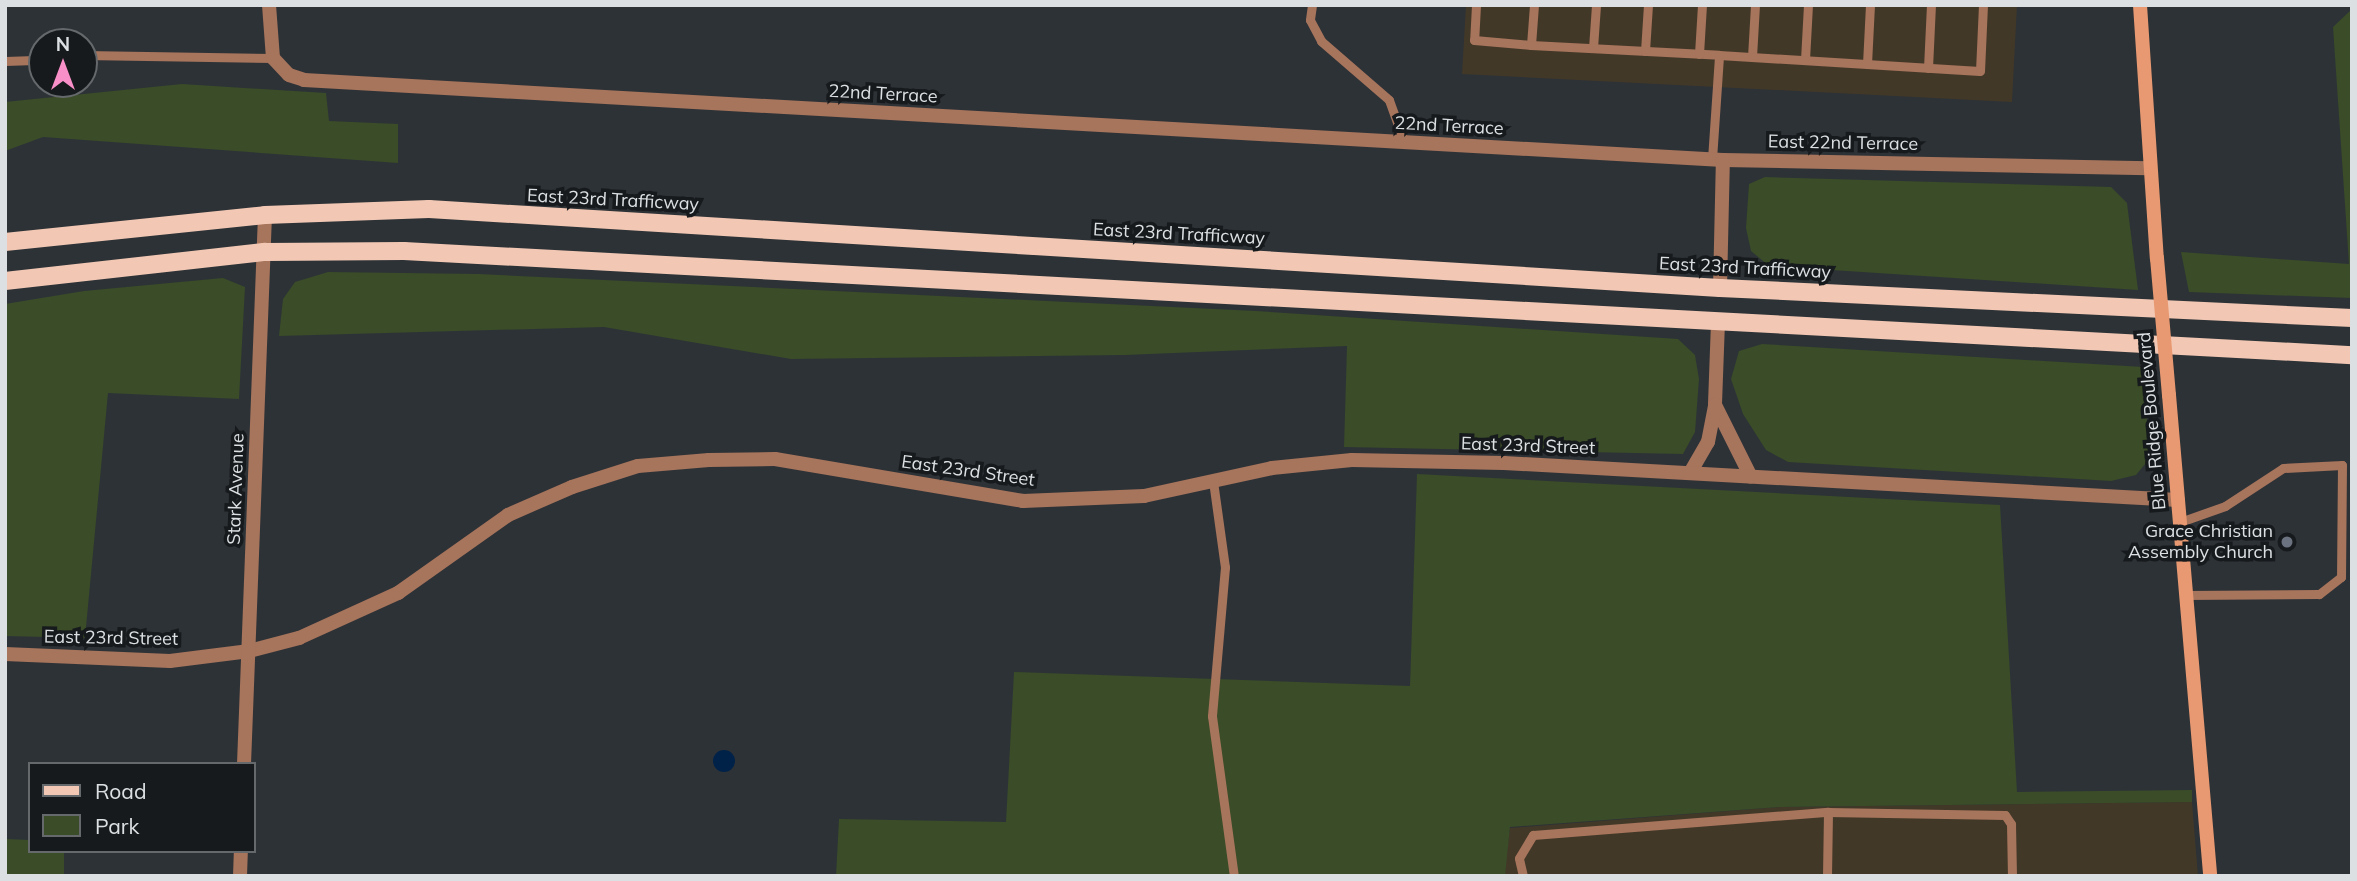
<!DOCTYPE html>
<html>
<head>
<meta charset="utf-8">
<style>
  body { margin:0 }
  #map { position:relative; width:2357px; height:881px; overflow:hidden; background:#2d3237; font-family:Mulish,sans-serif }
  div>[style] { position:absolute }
  .industrial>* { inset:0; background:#423828 }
  .green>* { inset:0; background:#3a4c28 }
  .water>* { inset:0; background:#002248 }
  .round { border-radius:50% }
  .lane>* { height:9px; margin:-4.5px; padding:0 4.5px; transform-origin:4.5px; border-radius:4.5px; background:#a7745c }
  .street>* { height:14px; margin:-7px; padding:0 7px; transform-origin:7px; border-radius:7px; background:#a7745c }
  .secondary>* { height:14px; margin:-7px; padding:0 7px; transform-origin:7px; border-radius:7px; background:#e99971 }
  .primary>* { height:18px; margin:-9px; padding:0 9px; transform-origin:9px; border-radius:9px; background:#f2c8b4 }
  .secondary-bridge>* { height:14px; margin:-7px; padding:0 7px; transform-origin:7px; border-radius:7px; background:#e99971 }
  .dots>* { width:19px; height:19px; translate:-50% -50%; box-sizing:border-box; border:4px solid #171a1c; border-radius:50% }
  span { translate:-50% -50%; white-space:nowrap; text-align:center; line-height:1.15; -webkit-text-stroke:7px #171a1c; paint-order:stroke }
  .street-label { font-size:18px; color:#dce0e3 }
  .poi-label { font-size:18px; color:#dce0e3 }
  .right { translate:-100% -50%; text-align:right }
  .frame { position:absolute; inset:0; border:7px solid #dce0e3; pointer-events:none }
  .legend { position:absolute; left:28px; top:762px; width:228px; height:91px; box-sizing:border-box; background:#171a1c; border:2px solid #66696c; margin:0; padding:9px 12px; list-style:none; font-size:21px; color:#dce0e3 }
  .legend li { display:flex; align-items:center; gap:14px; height:35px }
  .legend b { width:35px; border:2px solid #66696c }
  .north { position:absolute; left:28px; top:28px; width:70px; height:70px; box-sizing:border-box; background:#171a1c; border:2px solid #66696c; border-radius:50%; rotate:0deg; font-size:19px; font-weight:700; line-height:28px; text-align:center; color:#dce0e3 }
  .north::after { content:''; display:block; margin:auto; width:24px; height:32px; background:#f98fc8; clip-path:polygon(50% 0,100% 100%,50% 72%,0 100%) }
</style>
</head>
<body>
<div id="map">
  <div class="industrial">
    <div style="clip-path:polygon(1466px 5px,2017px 5px,2012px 102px,1462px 74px)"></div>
    <div style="clip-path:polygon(2192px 802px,2198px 876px,1505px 876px,1504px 870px,1510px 828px,1781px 807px)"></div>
  </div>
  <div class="green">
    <div style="clip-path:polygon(2352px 9px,2352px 298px,2189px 292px,2181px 252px,2349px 264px,2333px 27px)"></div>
    <div style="clip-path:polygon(182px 84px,326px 93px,329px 121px,398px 124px,398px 163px,43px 137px,5px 151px,5px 102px)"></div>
    <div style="clip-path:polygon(1765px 177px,2111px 187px,2127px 203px,2138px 290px,1769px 266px,1751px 251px,1746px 228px,1749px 184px)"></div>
    <div style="clip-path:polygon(328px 272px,479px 274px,1256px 311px,1678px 339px,1695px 355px,1699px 379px,1695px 432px,1683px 454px,1344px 447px,1347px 346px,1125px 355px,791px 359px,604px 327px,279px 336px,283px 299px,295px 282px)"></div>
    <div style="clip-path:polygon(223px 278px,245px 287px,239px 399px,108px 393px,85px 638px,5px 636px,5px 304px,84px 291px)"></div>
    <div style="clip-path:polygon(1762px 344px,2143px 367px,2150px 458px,2136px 475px,2111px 481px,1788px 462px,1766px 450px,1743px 414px,1731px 379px,1739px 351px)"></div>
    <div style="clip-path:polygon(1417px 474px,2000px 505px,2017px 792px,2192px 790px,2192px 802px,1781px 807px,1510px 827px,1505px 876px,836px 876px,839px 819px,1006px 822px,1014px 672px,1410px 686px)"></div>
    <div style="clip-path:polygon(5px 839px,30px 840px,30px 851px,64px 851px,64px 876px,5px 876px)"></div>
  </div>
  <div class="water">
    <div class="round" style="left:713px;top:750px;width:22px;height:22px"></div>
  </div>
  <div class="lane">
    <div style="left:1312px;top:5px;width:15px;rotate:98deg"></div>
    <div style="left:1310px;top:20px;width:24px;rotate:62deg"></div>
    <div style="left:1321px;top:41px;width:90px;rotate:40.9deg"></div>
    <div style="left:1389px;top:100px;width:45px;rotate:70.3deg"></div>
    <div style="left:1476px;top:5px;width:35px;rotate:93deg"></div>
    <div style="left:1474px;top:40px;width:57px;rotate:5deg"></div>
    <div style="left:1534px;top:5px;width:40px;rotate:94.3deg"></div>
    <div style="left:1531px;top:45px;width:188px;rotate:3deg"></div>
    <div style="left:1593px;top:48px;width:43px;rotate:-86deg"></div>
    <div style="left:1645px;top:51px;width:46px;rotate:-86.3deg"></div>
    <div style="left:1699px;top:54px;width:49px;rotate:-86.5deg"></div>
    <div style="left:84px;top:55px;width:189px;rotate:0.9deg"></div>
    <div style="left:1752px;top:57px;width:52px;rotate:-86.7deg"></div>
    <div style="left:1805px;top:60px;width:55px;rotate:-86.9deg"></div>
    <div style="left:5px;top:61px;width:37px;rotate:-2deg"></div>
    <div style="left:1867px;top:64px;width:59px;rotate:-87.1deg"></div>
    <div style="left:1928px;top:68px;width:63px;rotate:-87.3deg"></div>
    <div style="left:1712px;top:159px;width:104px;rotate:-86.1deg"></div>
    <div style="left:1719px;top:55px;width:261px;rotate:3.5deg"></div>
    <div style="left:1980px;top:71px;width:66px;rotate:-87.4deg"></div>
    <div style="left:1213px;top:481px;width:87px;rotate:82.1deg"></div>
    <div style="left:1225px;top:567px;width:150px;rotate:95deg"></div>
    <div style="left:1212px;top:716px;width:162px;rotate:82.2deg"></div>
    <div style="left:2180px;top:522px;width:48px;rotate:-19.6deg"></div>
    <div style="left:2225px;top:506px;width:69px;rotate:-33.2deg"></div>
    <div style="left:2283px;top:468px;width:59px;rotate:-2.9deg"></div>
    <div style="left:2342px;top:465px;width:112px;rotate:90.5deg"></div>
    <div style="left:2341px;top:577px;width:28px;rotate:142deg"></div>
    <div style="left:2319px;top:594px;width:134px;rotate:179.6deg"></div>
    <div style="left:1523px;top:876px;width:18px;rotate:-103deg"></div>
    <div style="left:1519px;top:858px;width:27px;rotate:-59deg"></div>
    <div style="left:1533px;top:835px;width:296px;rotate:-4.5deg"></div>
    <div style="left:1827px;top:876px;width:64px;rotate:-89.1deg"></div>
    <div style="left:1828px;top:812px;width:177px;rotate:1deg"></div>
    <div style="left:2005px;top:815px;width:11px;rotate:56deg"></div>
    <div style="left:2011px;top:824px;width:52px;rotate:88.9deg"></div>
  </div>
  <div class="street">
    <div style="left:269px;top:5px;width:53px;rotate:85.7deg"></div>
    <div style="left:273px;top:58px;width:23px;rotate:47deg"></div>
    <div style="left:289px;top:75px;width:16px;rotate:18deg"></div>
    <div style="left:304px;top:80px;width:1421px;rotate:3.23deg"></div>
    <div style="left:1723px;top:160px;width:426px;rotate:1.1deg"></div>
    <div style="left:1720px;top:288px;width:128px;rotate:-88.7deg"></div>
    <div style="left:1718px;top:322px;width:83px;rotate:92.1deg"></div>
    <div style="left:1715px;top:405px;width:80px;rotate:63.4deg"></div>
    <div style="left:1690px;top:473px;width:36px;rotate:-60deg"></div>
    <div style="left:1708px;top:442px;width:38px;rotate:-79deg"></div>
    <div style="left:5px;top:654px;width:165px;rotate:2.4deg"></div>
    <div style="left:170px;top:661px;width:80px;rotate:-7.2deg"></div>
    <div style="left:249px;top:651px;width:52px;rotate:-14.6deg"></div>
    <div style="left:299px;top:638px;width:109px;rotate:-24.4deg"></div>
    <div style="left:398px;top:593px;width:135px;rotate:-35.3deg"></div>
    <div style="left:508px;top:515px;width:70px;rotate:-23.6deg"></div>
    <div style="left:572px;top:487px;width:69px;rotate:-17.7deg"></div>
    <div style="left:638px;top:466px;width:71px;rotate:-4.8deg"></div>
    <div style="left:709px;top:460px;width:66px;rotate:-0.9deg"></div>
    <div style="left:775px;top:459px;width:252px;rotate:9.6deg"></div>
    <div style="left:1023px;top:501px;width:121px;rotate:-2.4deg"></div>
    <div style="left:1144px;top:496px;width:131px;rotate:-12.3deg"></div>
    <div style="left:1272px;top:468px;width:80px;rotate:-5.7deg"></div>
    <div style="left:1352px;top:460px;width:152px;rotate:1.1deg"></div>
    <div style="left:1504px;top:463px;width:675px;rotate:3.14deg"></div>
    <div style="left:244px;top:764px;width:549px;rotate:-87.81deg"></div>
    <div style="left:240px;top:876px;width:25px;rotate:-88deg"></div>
  </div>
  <div class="secondary">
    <div style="left:2140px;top:5px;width:254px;rotate:86.2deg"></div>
    <div style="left:2169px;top:395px;width:483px;rotate:85.1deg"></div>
  </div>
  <div class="primary">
    <div style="left:5px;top:242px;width:261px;rotate:-5.9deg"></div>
    <div style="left:265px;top:215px;width:164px;rotate:-2.1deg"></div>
    <div style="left:429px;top:209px;width:1293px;rotate:3.5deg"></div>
    <div style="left:1720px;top:288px;width:633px;rotate:2.72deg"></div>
    <div style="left:5px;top:281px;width:262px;rotate:-6.4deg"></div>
    <div style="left:265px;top:252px;width:139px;rotate:-0.4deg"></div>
    <div style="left:404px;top:251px;width:1951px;rotate:3.06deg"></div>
  </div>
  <div class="secondary-bridge">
    <div style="left:2157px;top:258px;width:138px;rotate:85deg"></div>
  </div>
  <div class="dots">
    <div style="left:2287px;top:542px;background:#6b7280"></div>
  </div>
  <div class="street-label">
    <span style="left:883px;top:94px;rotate:3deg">22nd Terrace</span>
    <span style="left:1449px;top:126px;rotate:3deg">22nd Terrace</span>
    <span style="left:1843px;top:143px;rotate:1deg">East 22nd Terrace</span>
    <span style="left:613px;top:200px;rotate:3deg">East 23rd Trafficway</span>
    <span style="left:1179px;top:234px;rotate:3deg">East 23rd Trafficway</span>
    <span style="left:1745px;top:268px;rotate:3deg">East 23rd Trafficway</span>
    <span style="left:2152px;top:421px;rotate:-95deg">Blue Ridge Boulevard</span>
    <span style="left:1528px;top:446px;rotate:2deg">East 23rd Street</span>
    <span style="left:968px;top:471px;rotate:8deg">East 23rd Street</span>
    <span style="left:236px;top:489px;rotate:-88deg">Stark Avenue</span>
    <span style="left:111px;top:638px;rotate:1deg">East 23rd Street</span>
  </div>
  <div class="poi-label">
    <span class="right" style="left:2273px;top:542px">Grace Christian<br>Assembly Church</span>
  </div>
  <div class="frame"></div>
  <ul class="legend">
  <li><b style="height:9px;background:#f2c8b4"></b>Road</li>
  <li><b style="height:19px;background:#3a4c28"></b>Park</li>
  </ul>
  <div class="north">N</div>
</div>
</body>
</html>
